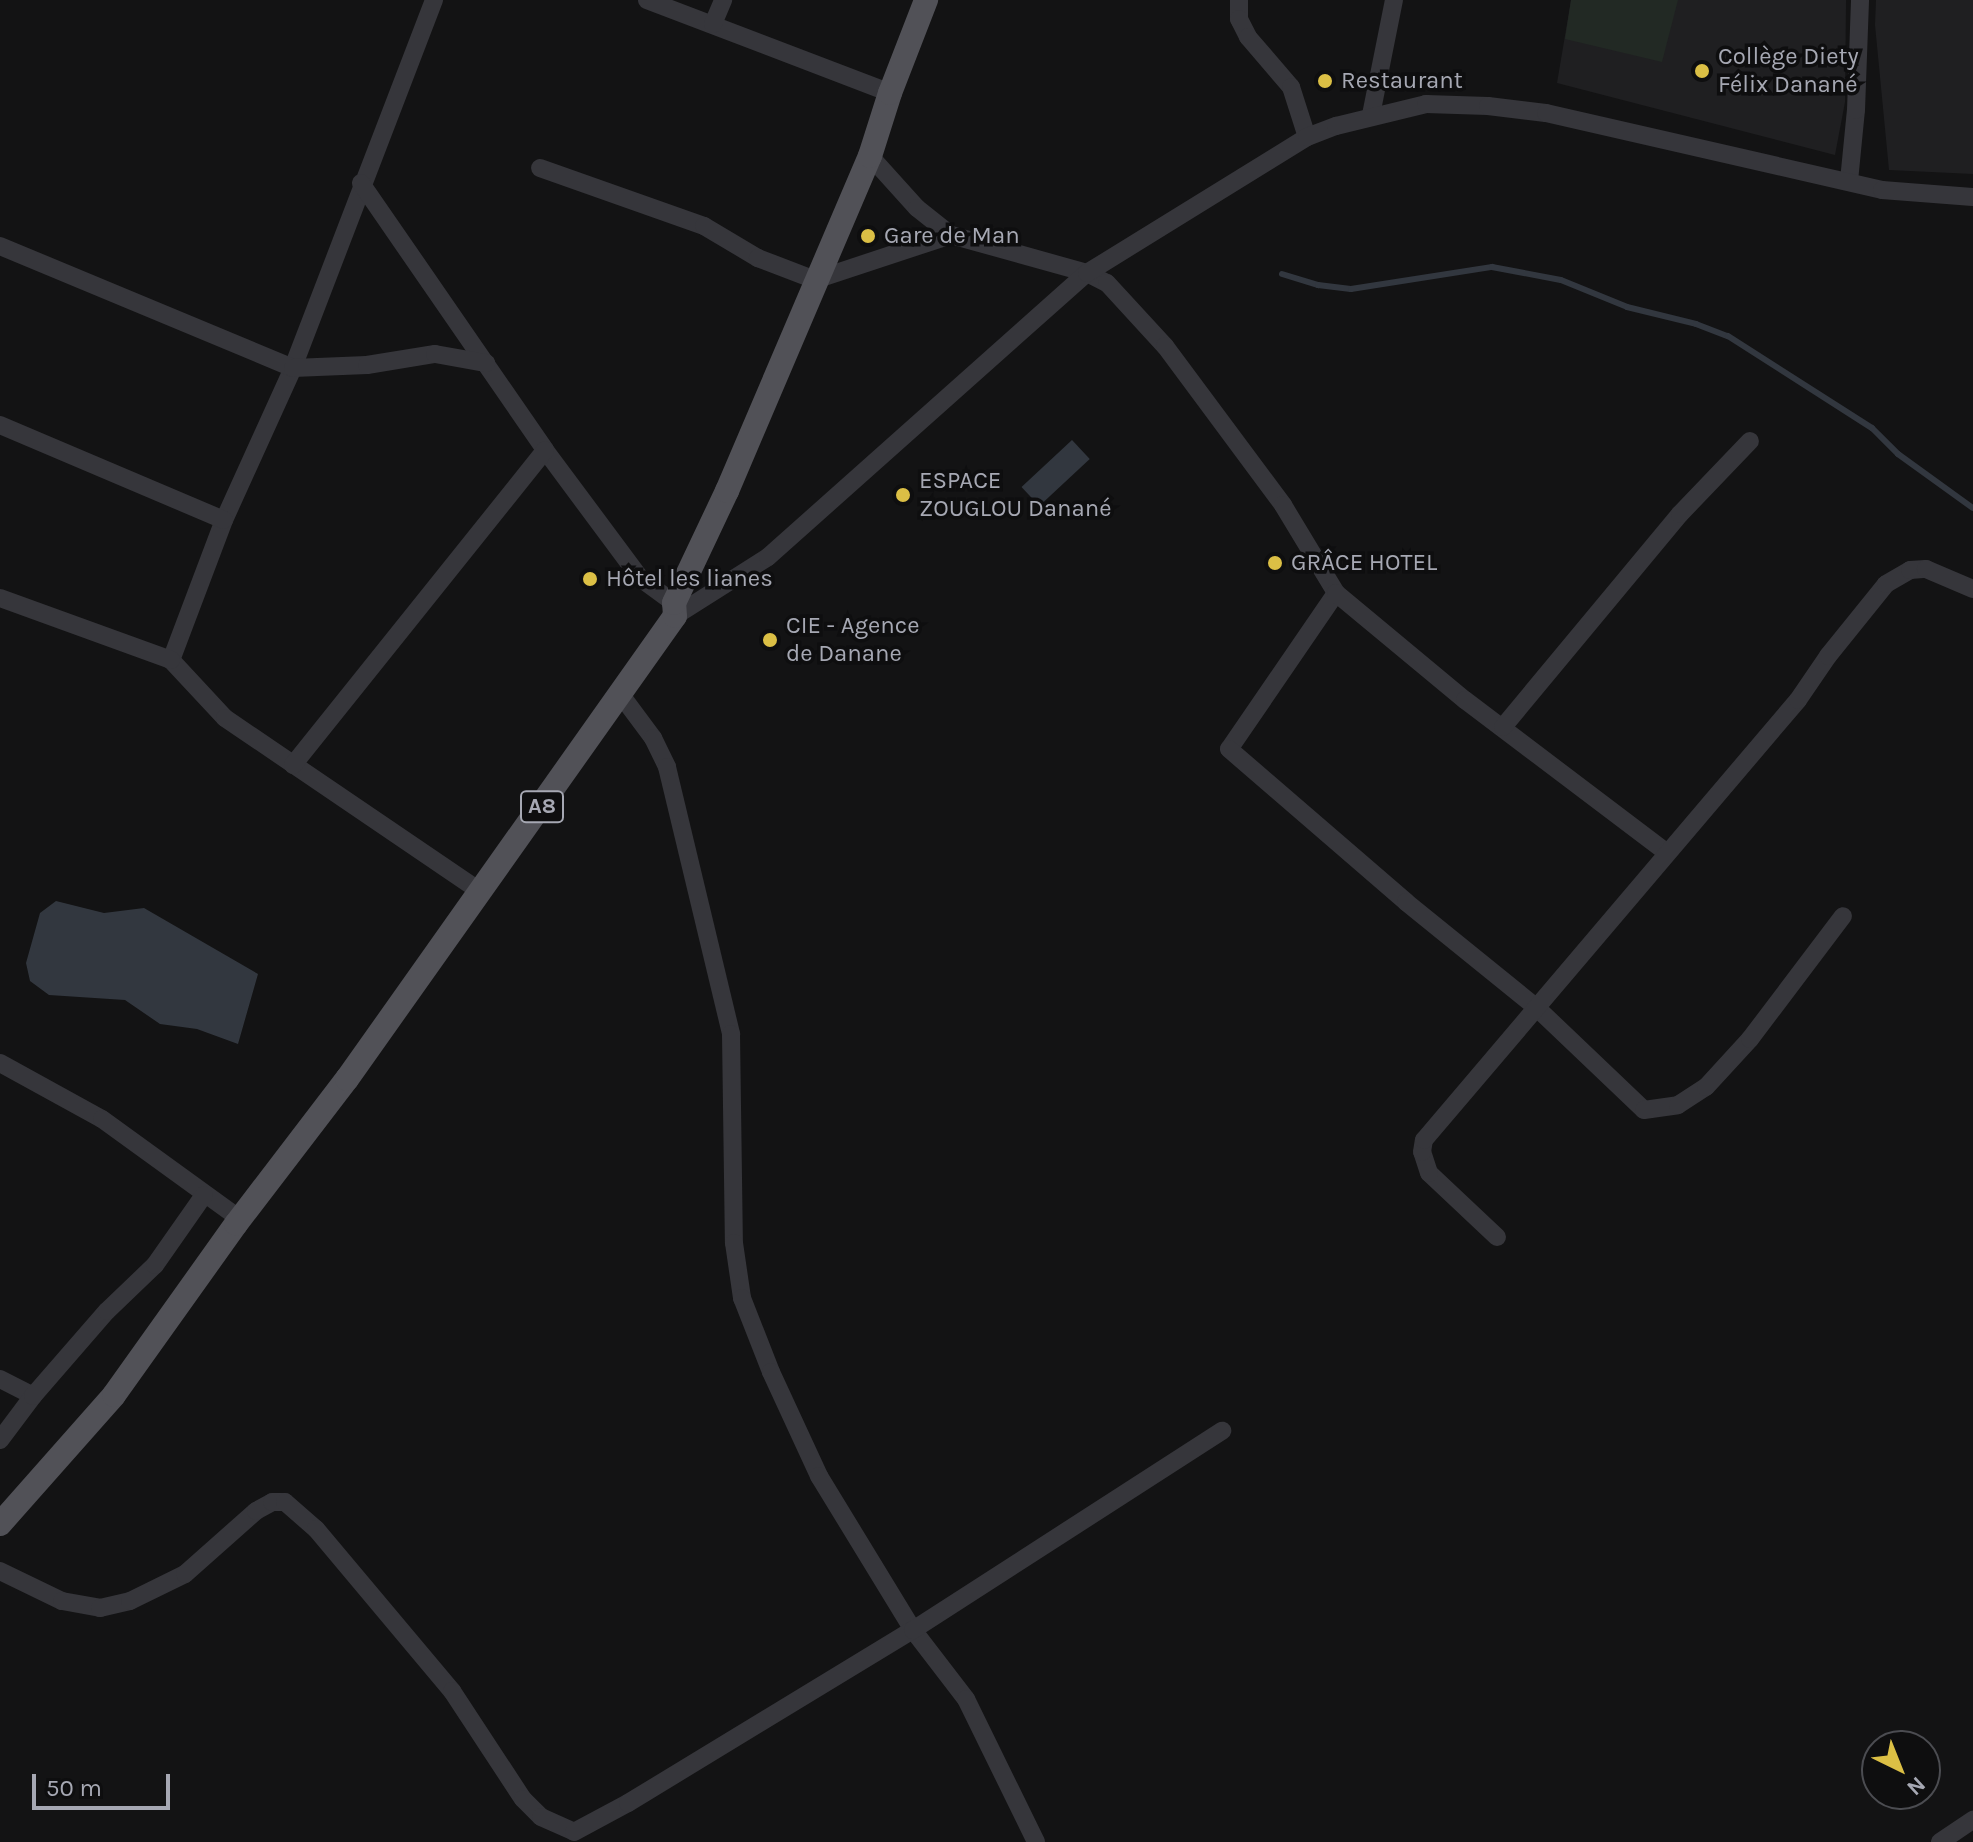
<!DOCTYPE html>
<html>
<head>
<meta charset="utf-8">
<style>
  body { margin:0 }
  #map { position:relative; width:1973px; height:1842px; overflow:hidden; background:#131314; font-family:Karla,sans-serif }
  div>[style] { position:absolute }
  .built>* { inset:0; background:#1f1f21 }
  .green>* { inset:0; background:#222924 }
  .water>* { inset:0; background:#32373f; transform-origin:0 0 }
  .stream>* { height:6px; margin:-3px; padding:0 3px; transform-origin:3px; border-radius:3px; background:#32373f }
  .minor>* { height:18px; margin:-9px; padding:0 9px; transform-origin:9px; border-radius:9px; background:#36363b }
  .major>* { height:24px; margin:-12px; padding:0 12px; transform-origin:12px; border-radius:12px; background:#515157 }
  .dots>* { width:22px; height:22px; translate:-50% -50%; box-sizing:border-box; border:4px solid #0e0e0f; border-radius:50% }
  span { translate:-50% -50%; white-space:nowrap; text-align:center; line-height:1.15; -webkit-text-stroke:7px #0e0e0f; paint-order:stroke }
  .shield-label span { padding:2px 6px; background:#0e0e0f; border:2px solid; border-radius:6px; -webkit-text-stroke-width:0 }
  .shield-label { font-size:22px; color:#a6a8b3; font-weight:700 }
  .poi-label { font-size:24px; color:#a6a8b3 }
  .left { translate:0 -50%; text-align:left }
  .north { position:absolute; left:1861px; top:1730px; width:80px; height:80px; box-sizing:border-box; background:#0e0e0f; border:2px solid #4b4c51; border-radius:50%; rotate:137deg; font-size:22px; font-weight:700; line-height:32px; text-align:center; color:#a6a8b3 }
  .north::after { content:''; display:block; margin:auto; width:28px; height:36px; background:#dbbf45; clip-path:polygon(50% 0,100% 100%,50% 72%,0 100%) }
  .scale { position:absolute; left:32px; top:1774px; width:138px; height:36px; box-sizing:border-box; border:4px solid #a6a8b3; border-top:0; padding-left:10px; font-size:24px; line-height:28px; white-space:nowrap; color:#a6a8b3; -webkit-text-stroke:6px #0e0e0f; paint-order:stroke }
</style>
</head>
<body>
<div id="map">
  <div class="built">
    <div style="clip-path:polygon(1571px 0,1846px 0,1845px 102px,1835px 155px,1557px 83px)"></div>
    <div style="clip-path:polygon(1876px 0,1973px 0,1973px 174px,1889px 170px,1875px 25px)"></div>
  </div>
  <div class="green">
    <div style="clip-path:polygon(1571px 0,1678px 0,1662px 62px,1565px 39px)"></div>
  </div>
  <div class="water">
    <div style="left:1072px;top:440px;width:26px;height:69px;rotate:47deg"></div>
    <div style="clip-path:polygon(56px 901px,104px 913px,144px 908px,258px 974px,238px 1044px,197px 1029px,160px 1024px,125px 1000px,49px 995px,30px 981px,26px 963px,40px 913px)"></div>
  </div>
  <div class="stream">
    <div style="left:1282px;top:274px;width:38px;rotate:17deg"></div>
    <div style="left:1318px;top:285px;width:33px;rotate:7deg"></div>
    <div style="left:1351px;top:289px;width:143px;rotate:-8.9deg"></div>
    <div style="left:1492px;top:267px;width:70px;rotate:10.7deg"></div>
    <div style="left:1561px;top:280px;width:71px;rotate:22.2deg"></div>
    <div style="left:1627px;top:307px;width:71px;rotate:13.8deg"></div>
    <div style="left:1696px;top:324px;width:34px;rotate:21deg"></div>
    <div style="left:1728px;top:336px;width:171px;rotate:32.6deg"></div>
    <div style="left:1872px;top:428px;width:37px;rotate:45deg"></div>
    <div style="left:1898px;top:454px;width:92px;rotate:35.8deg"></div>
  </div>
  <div class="minor">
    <div style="left:434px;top:0;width:394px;rotate:111deg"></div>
    <div style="left:293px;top:368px;width:167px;rotate:114.4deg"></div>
    <div style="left:224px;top:520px;width:150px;rotate:110.7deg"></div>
    <div style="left:171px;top:660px;width:79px;rotate:47deg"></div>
    <div style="left:225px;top:718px;width:310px;rotate:34.2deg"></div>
    <div style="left:647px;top:0;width:260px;rotate:20.9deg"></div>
    <div style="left:1239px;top:0;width:19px;rotate:90deg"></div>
    <div style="left:1239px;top:19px;width:20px;rotate:63deg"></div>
    <div style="left:1248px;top:37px;width:66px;rotate:49.3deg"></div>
    <div style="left:1291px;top:87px;width:52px;rotate:72.3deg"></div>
    <div style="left:713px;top:24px;width:26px;rotate:-67deg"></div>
    <div style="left:1371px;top:115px;width:117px;rotate:-78.7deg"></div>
    <div style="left:870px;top:156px;width:70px;rotate:47.9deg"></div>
    <div style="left:917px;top:208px;width:43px;rotate:38.5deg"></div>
    <div style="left:951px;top:235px;width:141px;rotate:15.6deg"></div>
    <div style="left:1087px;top:273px;width:22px;rotate:27deg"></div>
    <div style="left:1107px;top:283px;width:86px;rotate:47.4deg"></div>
    <div style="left:1165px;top:346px;width:198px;rotate:53.4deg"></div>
    <div style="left:1283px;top:505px;width:103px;rotate:58.9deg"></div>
    <div style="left:1336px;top:593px;width:189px;rotate:124.4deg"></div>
    <div style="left:1229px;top:749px;width:234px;rotate:40.8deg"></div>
    <div style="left:1406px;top:902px;width:170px;rotate:39deg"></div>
    <div style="left:1538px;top:1009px;width:146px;rotate:43.6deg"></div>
    <div style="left:1644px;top:1110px;width:34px;rotate:-8deg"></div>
    <div style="left:1678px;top:1105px;width:33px;rotate:-33deg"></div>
    <div style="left:1706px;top:1087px;width:65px;rotate:-47.5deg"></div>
    <div style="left:1750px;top:1039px;width:154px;rotate:-52.9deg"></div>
    <div style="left:540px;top:168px;width:174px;rotate:19.5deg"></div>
    <div style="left:704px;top:226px;width:63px;rotate:30.7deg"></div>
    <div style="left:758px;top:258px;width:61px;rotate:21.1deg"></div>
    <div style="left:815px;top:280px;width:143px;rotate:-18.3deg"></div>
    <div style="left:1849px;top:181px;width:71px;rotate:-84.4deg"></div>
    <div style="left:1856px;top:110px;width:110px;rotate:-87.9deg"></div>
    <div style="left:361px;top:183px;width:324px;rotate:55.4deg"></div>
    <div style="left:545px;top:450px;width:159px;rotate:53.4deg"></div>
    <div style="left:640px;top:578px;width:42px;rotate:36.3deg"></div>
    <div style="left:0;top:246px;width:317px;rotate:22.6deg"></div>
    <div style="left:293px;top:368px;width:74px;rotate:-2.3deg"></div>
    <div style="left:367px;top:365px;width:69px;rotate:-9.2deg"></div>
    <div style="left:435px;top:354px;width:52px;rotate:10deg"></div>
    <div style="left:0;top:425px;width:243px;rotate:23deg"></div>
    <div style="left:1336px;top:593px;width:168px;rotate:39.7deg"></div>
    <div style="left:1465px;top:700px;width:253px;rotate:37.1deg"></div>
    <div style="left:0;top:598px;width:182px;rotate:19.9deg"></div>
    <div style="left:675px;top:616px;width:110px;rotate:-32.4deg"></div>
    <div style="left:768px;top:557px;width:427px;rotate:-41.7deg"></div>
    <div style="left:1087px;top:273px;width:259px;rotate:-31.7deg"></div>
    <div style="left:1307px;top:137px;width:31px;rotate:-21deg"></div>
    <div style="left:1336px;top:126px;width:93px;rotate:-13.7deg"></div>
    <div style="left:1426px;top:104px;width:62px;rotate:1.8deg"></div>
    <div style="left:1488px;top:106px;width:58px;rotate:6.9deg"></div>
    <div style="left:1546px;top:113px;width:345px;rotate:12.9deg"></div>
    <div style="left:1882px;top:190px;width:91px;rotate:4.4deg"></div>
    <div style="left:621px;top:695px;width:54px;rotate:53.3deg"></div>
    <div style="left:653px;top:738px;width:32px;rotate:64deg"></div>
    <div style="left:667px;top:767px;width:275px;rotate:76.5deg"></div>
    <div style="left:731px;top:1034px;width:209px;rotate:89.2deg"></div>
    <div style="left:734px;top:1243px;width:56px;rotate:81.7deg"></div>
    <div style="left:742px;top:1298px;width:79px;rotate:68.6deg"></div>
    <div style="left:771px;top:1372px;width:115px;rotate:65.2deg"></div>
    <div style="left:819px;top:1476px;width:180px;rotate:58.6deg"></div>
    <div style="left:913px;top:1630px;width:87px;rotate:52.5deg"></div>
    <div style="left:966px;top:1699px;width:159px;rotate:63.9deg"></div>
    <div style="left:1503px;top:727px;width:277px;rotate:-50.3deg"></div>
    <div style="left:1680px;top:514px;width:101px;rotate:-46.2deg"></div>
    <div style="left:293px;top:765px;width:403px;rotate:-51.3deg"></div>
    <div style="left:0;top:1063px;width:116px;rotate:28.8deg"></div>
    <div style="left:102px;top:1119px;width:170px;rotate:35.9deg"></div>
    <div style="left:1497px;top:1237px;width:93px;rotate:-136.7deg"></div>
    <div style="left:1429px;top:1173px;width:22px;rotate:-108deg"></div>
    <div style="left:1422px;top:1152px;width:12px;rotate:-81deg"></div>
    <div style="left:1424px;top:1140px;width:577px;rotate:-49.64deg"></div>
    <div style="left:1798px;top:700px;width:53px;rotate:-55.7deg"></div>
    <div style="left:1828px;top:656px;width:92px;rotate:-51.1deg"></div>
    <div style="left:1886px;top:584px;width:28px;rotate:-30deg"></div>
    <div style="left:1910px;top:570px;width:16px;rotate:-4deg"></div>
    <div style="left:1926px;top:569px;width:51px;rotate:23.1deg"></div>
    <div style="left:0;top:1379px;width:37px;rotate:27deg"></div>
    <div style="left:0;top:1440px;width:55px;rotate:-53.1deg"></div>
    <div style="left:33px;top:1396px;width:113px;rotate:-49deg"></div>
    <div style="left:107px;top:1311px;width:66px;rotate:-43.8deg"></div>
    <div style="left:155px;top:1265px;width:85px;rotate:-55deg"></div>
    <div style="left:0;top:1571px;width:69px;rotate:25.8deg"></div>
    <div style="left:62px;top:1601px;width:39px;rotate:10deg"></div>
    <div style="left:100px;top:1608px;width:31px;rotate:-13deg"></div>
    <div style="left:130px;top:1601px;width:61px;rotate:-26.1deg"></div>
    <div style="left:185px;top:1574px;width:95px;rotate:-41.6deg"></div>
    <div style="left:256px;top:1511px;width:18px;rotate:-29deg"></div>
    <div style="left:272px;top:1502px;width:13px"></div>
    <div style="left:285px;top:1502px;width:41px;rotate:41.1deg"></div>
    <div style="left:316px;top:1529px;width:212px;rotate:50deg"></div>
    <div style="left:452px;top:1691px;width:129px;rotate:56.7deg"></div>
    <div style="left:523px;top:1799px;width:25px;rotate:45deg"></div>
    <div style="left:541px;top:1817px;width:36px;rotate:24deg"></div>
    <div style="left:574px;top:1832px;width:61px;rotate:-28.2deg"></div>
    <div style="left:628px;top:1803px;width:333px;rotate:-31.3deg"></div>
    <div style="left:913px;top:1630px;width:368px;rotate:-32.8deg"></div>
    <div style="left:1940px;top:1842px;width:40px;rotate:-34deg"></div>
  </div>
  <div class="major">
    <div style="left:0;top:1524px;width:172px;rotate:-48.5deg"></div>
    <div style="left:114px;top:1395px;width:210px;rotate:-54.5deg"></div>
    <div style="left:236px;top:1224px;width:183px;rotate:-52.6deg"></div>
    <div style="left:347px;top:1079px;width:567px;rotate:-54.69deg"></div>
    <div style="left:675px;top:616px;width:13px;rotate:-94deg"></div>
    <div style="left:674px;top:603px;width:124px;rotate:-64.7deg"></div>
    <div style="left:727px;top:491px;width:364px;rotate:-66.9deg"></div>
    <div style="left:870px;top:156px;width:66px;rotate:-72.4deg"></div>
    <div style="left:890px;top:93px;width:100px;rotate:-68.8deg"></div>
  </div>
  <div class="dots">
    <div style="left:1702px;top:71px;background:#dbbf45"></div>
    <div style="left:1325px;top:81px;background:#dbbf45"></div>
    <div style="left:868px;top:236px;background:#dbbf45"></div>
    <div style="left:903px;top:495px;background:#dbbf45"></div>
    <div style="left:1275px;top:563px;background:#dbbf45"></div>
    <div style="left:590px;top:579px;background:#dbbf45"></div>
    <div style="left:770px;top:640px;background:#dbbf45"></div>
  </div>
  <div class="shield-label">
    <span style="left:542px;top:807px">A8</span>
  </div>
  <div class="poi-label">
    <span class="left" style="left:1718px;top:71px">Collège Diety<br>Félix Danané</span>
    <span class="left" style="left:1341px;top:81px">Restaurant</span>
    <span class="left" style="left:884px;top:236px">Gare de Man</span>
    <span class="left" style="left:919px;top:495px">ESPACE<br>ZOUGLOU Danané</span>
    <span class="left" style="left:1291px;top:563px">GRÂCE HOTEL</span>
    <span class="left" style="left:606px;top:579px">Hôtel les lianes</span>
    <span class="left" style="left:786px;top:640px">CIE - Agence<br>de Danane</span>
  </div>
  <div class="north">N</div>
  <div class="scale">50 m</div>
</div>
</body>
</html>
